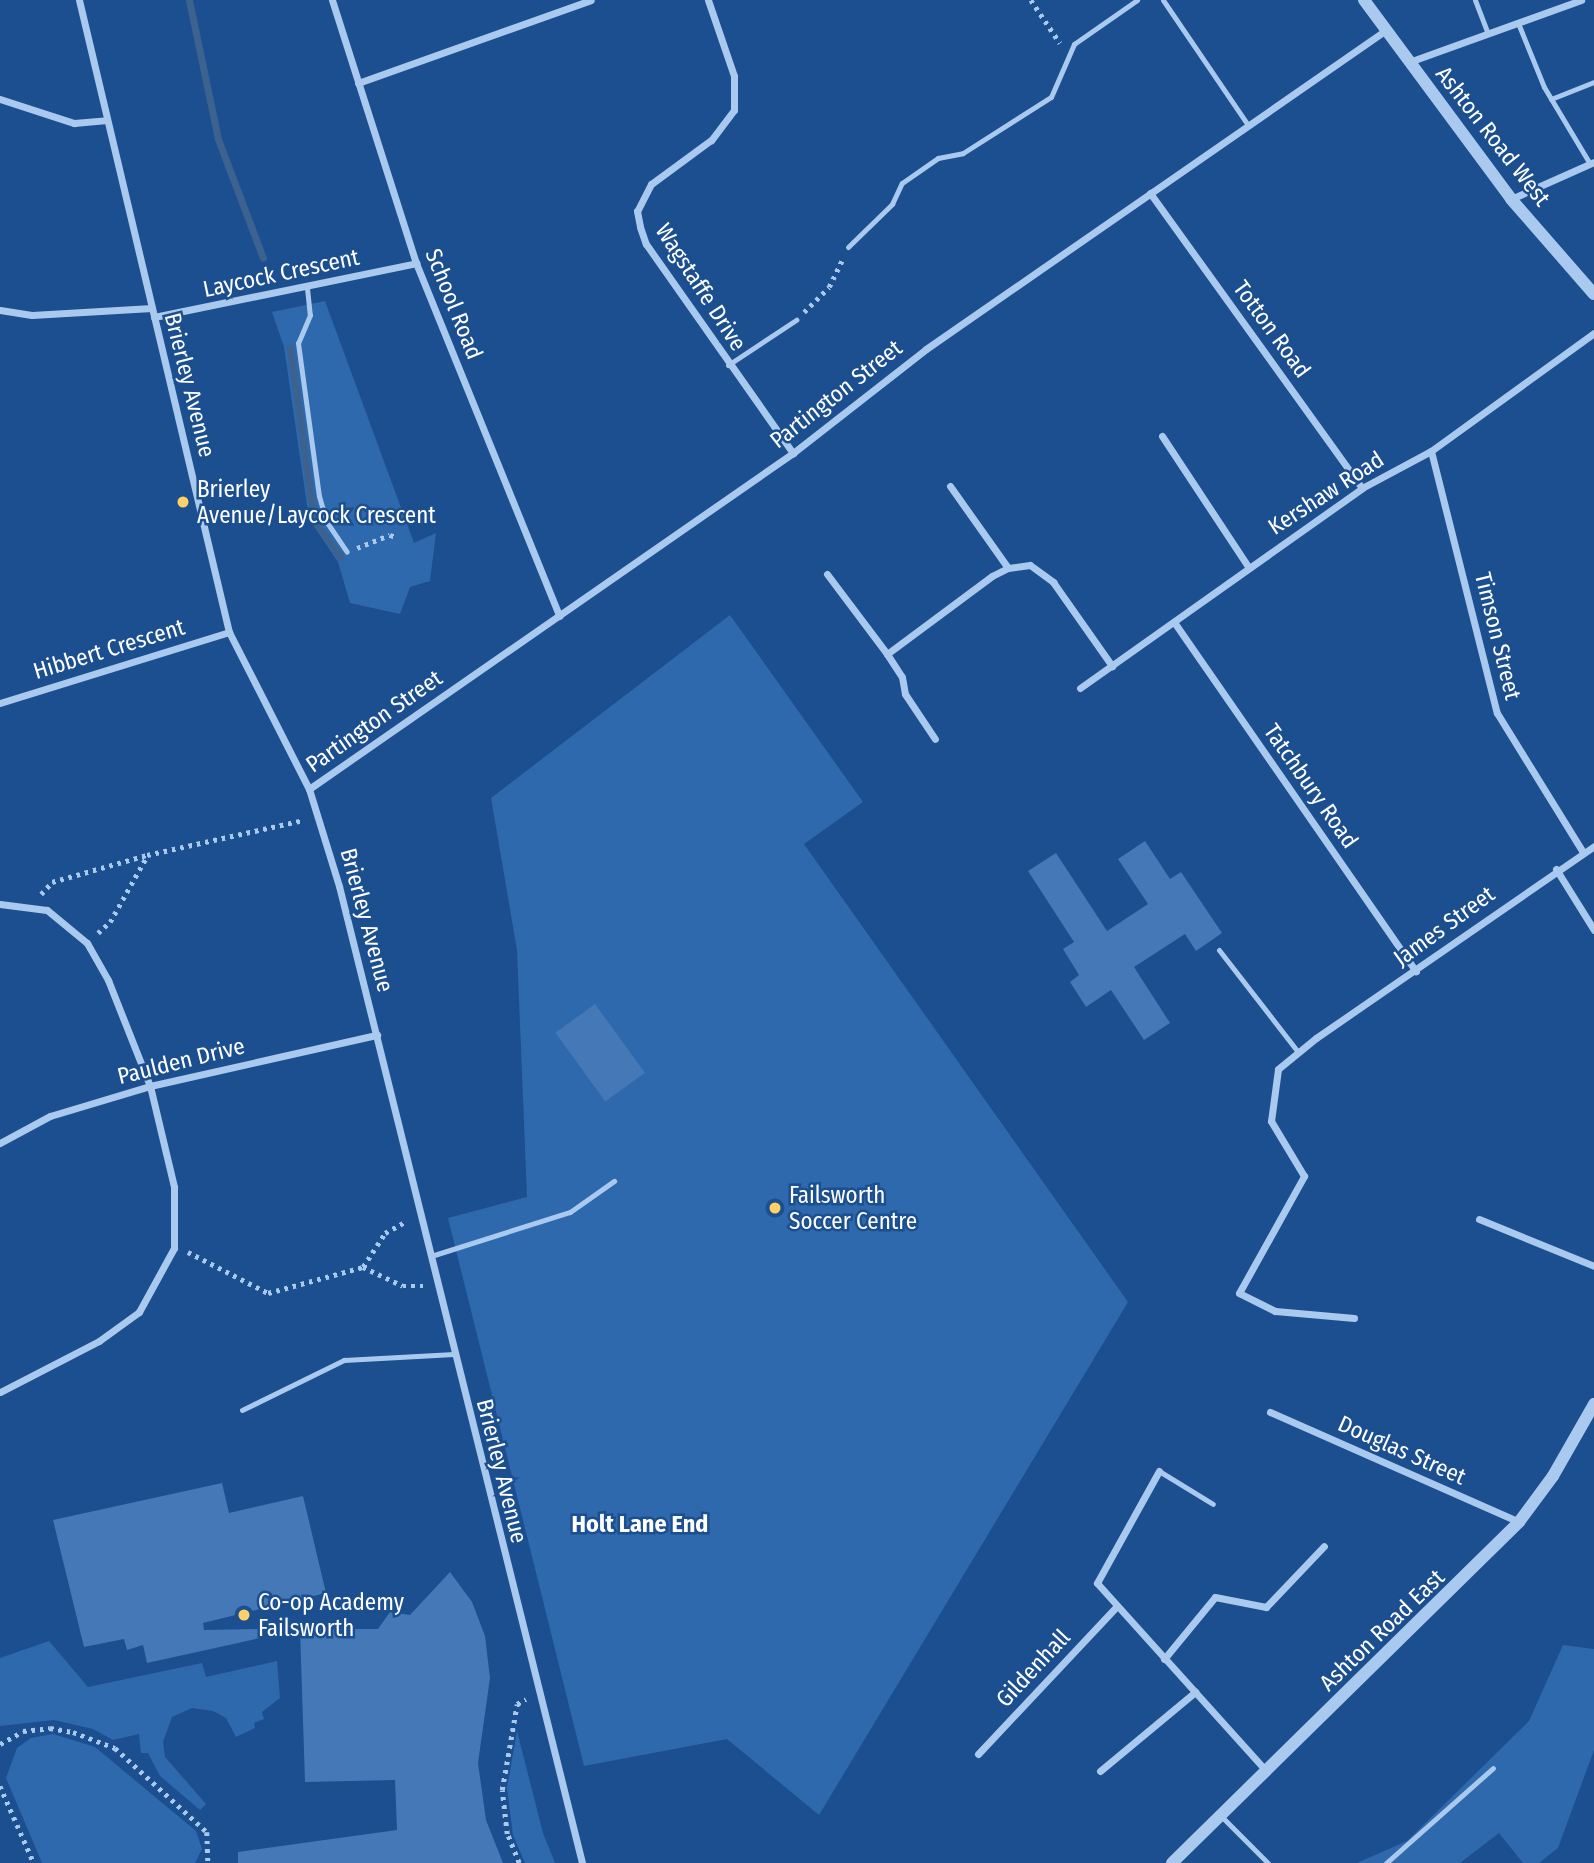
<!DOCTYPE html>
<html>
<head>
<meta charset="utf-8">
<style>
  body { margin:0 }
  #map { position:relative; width:1594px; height:1863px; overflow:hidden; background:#1b4f8f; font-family:"Fira Sans Condensed",sans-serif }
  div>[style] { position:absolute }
  .green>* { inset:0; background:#2e69ad }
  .stream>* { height:7px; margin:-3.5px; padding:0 3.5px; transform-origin:3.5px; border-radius:3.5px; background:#3c6290 }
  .building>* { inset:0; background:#4478b7; transform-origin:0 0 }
  .path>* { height:4.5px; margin-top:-2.25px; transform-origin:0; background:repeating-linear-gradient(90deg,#a9c9ee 0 3.5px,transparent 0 8.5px) }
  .service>* { height:5px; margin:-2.5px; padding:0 2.5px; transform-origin:2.5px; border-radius:2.5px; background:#a9c9ee }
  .minor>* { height:7px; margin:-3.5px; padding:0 3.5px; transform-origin:3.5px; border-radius:3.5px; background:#a9c9ee }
  .tertiary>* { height:12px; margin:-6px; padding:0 6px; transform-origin:6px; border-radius:6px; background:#a9c9ee }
  .dots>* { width:19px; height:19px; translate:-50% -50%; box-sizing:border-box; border:4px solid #1b4f8f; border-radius:50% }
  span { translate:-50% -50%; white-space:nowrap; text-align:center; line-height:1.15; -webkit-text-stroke:5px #1b4f8f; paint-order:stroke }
  .street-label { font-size:23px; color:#fff }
  .poi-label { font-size:23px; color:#fff }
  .left { translate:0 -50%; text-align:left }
  .neighbourhood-label { font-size:24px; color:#fff; font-weight:700 }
</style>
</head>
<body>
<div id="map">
  <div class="green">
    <div style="clip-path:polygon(325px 301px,414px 543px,436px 533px,430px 581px,410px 587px,400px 614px,350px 603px,338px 562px,309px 519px,284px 347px,272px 312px)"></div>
    <div style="clip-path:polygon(730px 615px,863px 802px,804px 844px,1128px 1302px,819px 1815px,727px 1739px,584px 1766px,448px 1218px,527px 1197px,517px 950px,491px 798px)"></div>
    <div style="clip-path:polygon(49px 1641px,88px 1687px,202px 1663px,206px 1677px,277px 1661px,280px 1698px,262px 1712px,264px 1719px,254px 1723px,255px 1728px,236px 1737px,226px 1718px,213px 1711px,192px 1708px,172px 1717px,163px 1742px,165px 1757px,206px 1804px,200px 1810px,160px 1776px,148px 1753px,141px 1753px,139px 1734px,113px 1740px,93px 1729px,54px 1720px,0 1726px,0 1658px)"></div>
    <div style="clip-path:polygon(1563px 1645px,1594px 1649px,1594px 1750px,1558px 1848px,1539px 1863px,1523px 1863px,1499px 1833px,1460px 1863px,1357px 1863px,1407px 1841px,1529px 1721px)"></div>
    <div style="clip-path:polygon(517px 1731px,543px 1833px,555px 1863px,525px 1863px,513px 1835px,507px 1788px)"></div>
    <div style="clip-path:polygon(53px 1734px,95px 1747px,196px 1831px,202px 1849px,195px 1863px,42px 1863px,6px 1778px,17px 1748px,31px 1738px)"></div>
  </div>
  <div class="stream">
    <div style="left:189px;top:0;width:142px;rotate:78.2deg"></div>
    <div style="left:218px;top:139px;width:127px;rotate:69.3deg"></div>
    <div style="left:290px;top:348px;width:175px;rotate:82.1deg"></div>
    <div style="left:314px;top:521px;width:44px;rotate:53.4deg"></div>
  </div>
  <div class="building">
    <div style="clip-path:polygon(1145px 841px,1170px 879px,1181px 872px,1222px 933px,1196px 951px,1185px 934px,1134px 967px,1170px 1023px,1144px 1040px,1111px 990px,1086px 1007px,1070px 982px,1079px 975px,1063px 949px,1074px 942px,1028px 871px,1056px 853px,1107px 931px,1148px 904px,1118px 859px)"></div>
    <div style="left:595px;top:1004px;width:85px;height:49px;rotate:54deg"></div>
    <div style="clip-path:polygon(222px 1483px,229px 1513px,303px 1496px,326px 1593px,203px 1623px,204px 1630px,259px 1629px,260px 1638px,147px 1663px,143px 1645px,127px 1650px,124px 1639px,84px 1647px,53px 1520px)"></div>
    <div style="clip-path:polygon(450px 1572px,472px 1602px,485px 1636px,490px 1678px,478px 1763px,486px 1820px,503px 1863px,238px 1863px,238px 1852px,397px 1830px,395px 1780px,305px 1782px,300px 1629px,378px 1629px,390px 1612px,410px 1615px)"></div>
  </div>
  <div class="path">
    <div style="left:1031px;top:0;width:52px;rotate:56deg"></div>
    <div style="left:804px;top:312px;width:35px;rotate:-45deg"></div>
    <div style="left:829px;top:287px;width:32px;rotate:-64deg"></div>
    <div style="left:357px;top:548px;width:35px;rotate:-22deg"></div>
    <div style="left:390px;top:535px;width:6px;rotate:18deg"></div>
    <div style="left:41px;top:894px;width:16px;rotate:-47deg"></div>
    <div style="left:52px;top:882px;width:99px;rotate:-15.9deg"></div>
    <div style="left:147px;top:855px;width:160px;rotate:-12.6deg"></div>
    <div style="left:98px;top:933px;width:16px;rotate:-43deg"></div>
    <div style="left:110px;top:922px;width:76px;rotate:-60.7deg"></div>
    <div style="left:188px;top:1252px;width:90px;rotate:27.1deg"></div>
    <div style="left:268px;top:1293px;width:98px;rotate:-15.3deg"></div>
    <div style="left:363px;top:1267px;width:40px;rotate:-57.1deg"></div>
    <div style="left:385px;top:1233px;width:25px;rotate:-29deg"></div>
    <div style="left:363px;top:1267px;width:44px;rotate:25.4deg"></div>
    <div style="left:403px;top:1286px;width:21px"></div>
    <div style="left:0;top:1744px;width:26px;rotate:-29deg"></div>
    <div style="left:23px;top:1731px;width:27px;rotate:-6deg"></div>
    <div style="left:50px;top:1728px;width:23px;rotate:10deg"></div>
    <div style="left:73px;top:1732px;width:45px;rotate:20.9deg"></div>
    <div style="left:115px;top:1748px;width:125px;rotate:42.4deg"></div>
    <div style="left:207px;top:1832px;width:31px;rotate:88deg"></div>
    <div style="left:0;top:1786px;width:84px;rotate:66.2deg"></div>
    <div style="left:519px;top:1863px;width:31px;rotate:-112deg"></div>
    <div style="left:507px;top:1834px;width:44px;rotate:-96.5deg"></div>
    <div style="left:502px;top:1790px;width:87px;rotate:-80.1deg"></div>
    <div style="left:517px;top:1704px;width:10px;rotate:-29deg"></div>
  </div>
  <div class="service">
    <div style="left:1163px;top:0;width:151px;rotate:55.8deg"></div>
    <div style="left:1475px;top:0;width:36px;rotate:69deg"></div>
    <div style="left:1518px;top:23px;width:69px;rotate:67.9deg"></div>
    <div style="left:1544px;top:87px;width:90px;rotate:59.1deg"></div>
    <div style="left:1551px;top:99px;width:46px;rotate:-21.6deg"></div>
    <div style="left:848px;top:247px;width:62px;rotate:-44.3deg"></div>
    <div style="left:892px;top:204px;width:23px;rotate:-65deg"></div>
    <div style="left:902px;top:183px;width:44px;rotate:-34.8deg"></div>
    <div style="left:938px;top:158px;width:25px;rotate:-11deg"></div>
    <div style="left:963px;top:153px;width:104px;rotate:-32.5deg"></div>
    <div style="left:1051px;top:97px;width:58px;rotate:-66.5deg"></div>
    <div style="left:1074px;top:44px;width:77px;rotate:-34.9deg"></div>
    <div style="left:307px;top:288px;width:27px;rotate:84deg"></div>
    <div style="left:310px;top:315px;width:30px;rotate:113deg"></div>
    <div style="left:298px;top:343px;width:154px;rotate:82.2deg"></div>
    <div style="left:319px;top:496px;width:26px;rotate:74deg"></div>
    <div style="left:326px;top:521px;width:37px;rotate:56deg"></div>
    <div style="left:728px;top:365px;width:82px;rotate:-33.5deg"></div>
    <div style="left:1219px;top:950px;width:129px;rotate:52.2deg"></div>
    <div style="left:431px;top:1256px;width:146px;rotate:-17.6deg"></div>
    <div style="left:570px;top:1212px;width:54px;rotate:-35.2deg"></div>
    <div style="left:242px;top:1410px;width:114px;rotate:-26.1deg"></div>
    <div style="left:344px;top:1360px;width:110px;rotate:-3.1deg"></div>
    <div style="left:1159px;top:1471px;width:63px;rotate:31.4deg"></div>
    <div style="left:1221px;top:1816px;width:66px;rotate:45deg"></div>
    <div style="left:1386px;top:1863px;width:143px;rotate:-41.6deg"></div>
  </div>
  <div class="minor">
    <div style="left:79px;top:0;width:650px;rotate:76.65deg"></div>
    <div style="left:229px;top:632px;width:176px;rotate:63deg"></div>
    <div style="left:309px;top:789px;width:102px;rotate:72.8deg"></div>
    <div style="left:339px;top:886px;width:1007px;rotate:76.03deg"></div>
    <div style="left:332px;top:0;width:276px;rotate:72.3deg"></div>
    <div style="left:416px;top:263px;width:381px;rotate:67.9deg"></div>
    <div style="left:708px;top:0;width:80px;rotate:71.1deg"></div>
    <div style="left:734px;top:76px;width:34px;rotate:90deg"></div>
    <div style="left:734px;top:110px;width:38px;rotate:127deg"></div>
    <div style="left:711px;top:140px;width:74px;rotate:143.7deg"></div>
    <div style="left:651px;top:184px;width:30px;rotate:117deg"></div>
    <div style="left:637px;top:211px;width:16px;rotate:79deg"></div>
    <div style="left:640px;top:227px;width:18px;rotate:71deg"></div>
    <div style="left:646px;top:244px;width:256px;rotate:54.9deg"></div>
    <div style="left:1409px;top:62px;width:183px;rotate:-19.8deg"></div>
    <div style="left:358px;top:83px;width:247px;rotate:-19.6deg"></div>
    <div style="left:0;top:99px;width:78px;rotate:18deg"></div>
    <div style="left:74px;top:123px;width:33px;rotate:-5deg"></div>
    <div style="left:1150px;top:193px;width:363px;rotate:54.3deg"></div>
    <div style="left:1511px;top:199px;width:91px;rotate:-24deg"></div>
    <div style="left:0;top:310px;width:32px;rotate:9deg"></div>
    <div style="left:32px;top:315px;width:120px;rotate:-3.3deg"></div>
    <div style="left:154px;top:317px;width:268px;rotate:-11.6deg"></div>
    <div style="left:1162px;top:436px;width:158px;rotate:56.6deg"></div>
    <div style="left:1431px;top:451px;width:270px;rotate:75.9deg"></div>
    <div style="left:1497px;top:713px;width:163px;rotate:58.3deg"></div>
    <div style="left:950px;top:486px;width:100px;rotate:54.7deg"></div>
    <div style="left:827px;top:574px;width:100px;rotate:53.1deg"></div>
    <div style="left:887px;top:654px;width:27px;rotate:57deg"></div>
    <div style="left:902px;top:677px;width:17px;rotate:80deg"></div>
    <div style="left:905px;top:694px;width:54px;rotate:56.3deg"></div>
    <div style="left:1174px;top:622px;width:425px;rotate:55.3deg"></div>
    <div style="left:887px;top:654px;width:131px;rotate:-36.6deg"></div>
    <div style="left:992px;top:576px;width:18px;rotate:-27deg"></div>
    <div style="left:1008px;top:568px;width:22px;rotate:-8deg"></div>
    <div style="left:1030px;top:565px;width:29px;rotate:36deg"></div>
    <div style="left:1053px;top:582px;width:103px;rotate:54.9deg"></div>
    <div style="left:1080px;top:688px;width:346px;rotate:-35.3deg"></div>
    <div style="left:1362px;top:488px;width:78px;rotate:-28.2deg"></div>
    <div style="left:1431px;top:451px;width:201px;rotate:-35.9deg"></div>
    <div style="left:0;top:703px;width:240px;rotate:-17.2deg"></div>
    <div style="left:309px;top:789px;width:589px;rotate:-34.77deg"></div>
    <div style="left:793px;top:453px;width:169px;rotate:-38deg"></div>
    <div style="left:926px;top:349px;width:560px;rotate:-34.74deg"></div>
    <div style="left:1556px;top:869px;width:72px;rotate:58.1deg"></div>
    <div style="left:0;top:904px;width:47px;rotate:7.3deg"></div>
    <div style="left:47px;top:910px;width:52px;rotate:39.5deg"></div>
    <div style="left:87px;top:943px;width:43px;rotate:60.4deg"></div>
    <div style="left:108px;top:980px;width:114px;rotate:68.4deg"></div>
    <div style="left:150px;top:1086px;width:104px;rotate:76.6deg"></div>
    <div style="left:174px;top:1187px;width:61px;rotate:90deg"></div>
    <div style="left:174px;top:1248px;width:73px;rotate:118.7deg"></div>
    <div style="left:139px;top:1312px;width:49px;rotate:144.1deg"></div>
    <div style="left:99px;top:1341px;width:111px;rotate:152.7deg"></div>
    <div style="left:0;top:1143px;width:57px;rotate:-28.4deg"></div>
    <div style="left:50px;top:1116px;width:104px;rotate:-16.7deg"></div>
    <div style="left:150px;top:1086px;width:233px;rotate:-12.7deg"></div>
    <div style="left:1479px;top:1219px;width:124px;rotate:22.2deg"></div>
    <div style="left:1354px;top:1318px;width:79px;rotate:-174.9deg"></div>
    <div style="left:1275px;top:1311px;width:40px;rotate:-153.4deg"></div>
    <div style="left:1239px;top:1293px;width:134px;rotate:-60.9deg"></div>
    <div style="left:1304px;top:1176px;width:64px;rotate:-121deg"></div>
    <div style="left:1271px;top:1121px;width:52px;rotate:-82.3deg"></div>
    <div style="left:1278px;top:1069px;width:49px;rotate:-39.2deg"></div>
    <div style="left:1316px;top:1038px;width:338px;rotate:-34.6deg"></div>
    <div style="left:1270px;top:1412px;width:272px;rotate:23.8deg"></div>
    <div style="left:1159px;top:1471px;width:128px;rotate:119deg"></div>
    <div style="left:1097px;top:1583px;width:253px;rotate:48deg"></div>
    <div style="left:1164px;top:1659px;width:80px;rotate:-50.6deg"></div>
    <div style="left:1215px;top:1597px;width:52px;rotate:11.1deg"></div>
    <div style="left:1266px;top:1607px;width:84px;rotate:-46.4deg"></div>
    <div style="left:978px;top:1754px;width:202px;rotate:-46.8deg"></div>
    <div style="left:1100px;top:1771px;width:124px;rotate:-39.7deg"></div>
  </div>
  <div class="tertiary">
    <div style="left:1364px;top:0;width:247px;rotate:53.5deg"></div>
    <div style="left:1511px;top:199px;width:126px;rotate:48.9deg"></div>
    <div style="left:1172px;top:1863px;width:487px;rotate:-44.5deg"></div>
    <div style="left:1519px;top:1522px;width:57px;rotate:-53.5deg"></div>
    <div style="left:1553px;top:1476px;width:83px;rotate:-60.3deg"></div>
  </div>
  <div class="dots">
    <div style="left:183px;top:502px;background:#ffd166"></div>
    <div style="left:775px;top:1208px;background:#ffd166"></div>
    <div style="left:244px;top:1615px;background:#ffd166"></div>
  </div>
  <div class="street-label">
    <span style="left:1493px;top:136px;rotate:52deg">Ashton Road West</span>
    <span style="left:281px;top:273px;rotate:-12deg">Laycock Crescent</span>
    <span style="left:701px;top:287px;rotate:57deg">Wagstaffe Drive</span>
    <span style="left:454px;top:304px;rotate:68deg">School Road</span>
    <span style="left:1272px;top:329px;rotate:54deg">Totton Road</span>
    <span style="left:190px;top:385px;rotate:76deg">Brierley Avenue</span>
    <span style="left:836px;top:394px;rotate:-38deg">Partington Street</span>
    <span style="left:1326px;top:493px;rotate:-33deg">Kershaw Road</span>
    <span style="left:1498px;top:636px;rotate:76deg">Timson Street</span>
    <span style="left:109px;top:649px;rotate:-17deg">Hibbert Crescent</span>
    <span style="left:374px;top:721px;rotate:-35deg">Partington Street</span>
    <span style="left:1311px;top:786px;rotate:55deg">Tatchbury Road</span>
    <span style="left:367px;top:920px;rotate:75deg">Brierley Avenue</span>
    <span style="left:1444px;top:926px;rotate:-36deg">James Street</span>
    <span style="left:181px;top:1061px;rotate:-14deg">Paulden Drive</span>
    <span style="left:1402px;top:1450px;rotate:24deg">Douglas Street</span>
    <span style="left:502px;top:1471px;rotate:76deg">Brierley Avenue</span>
    <span style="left:1382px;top:1630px;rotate:-44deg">Ashton Road East</span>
    <span style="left:1033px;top:1668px;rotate:-47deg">Gildenhall</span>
  </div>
  <div class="poi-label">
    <span class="left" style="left:197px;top:502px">Brierley<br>Avenue/Laycock Crescent</span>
    <span class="left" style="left:789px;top:1208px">Failsworth<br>Soccer Centre</span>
    <span class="left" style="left:258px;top:1615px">Co-op Academy<br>Failsworth</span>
  </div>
  <div class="neighbourhood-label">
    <span style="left:640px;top:1525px">Holt Lane End</span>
  </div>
</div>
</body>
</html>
